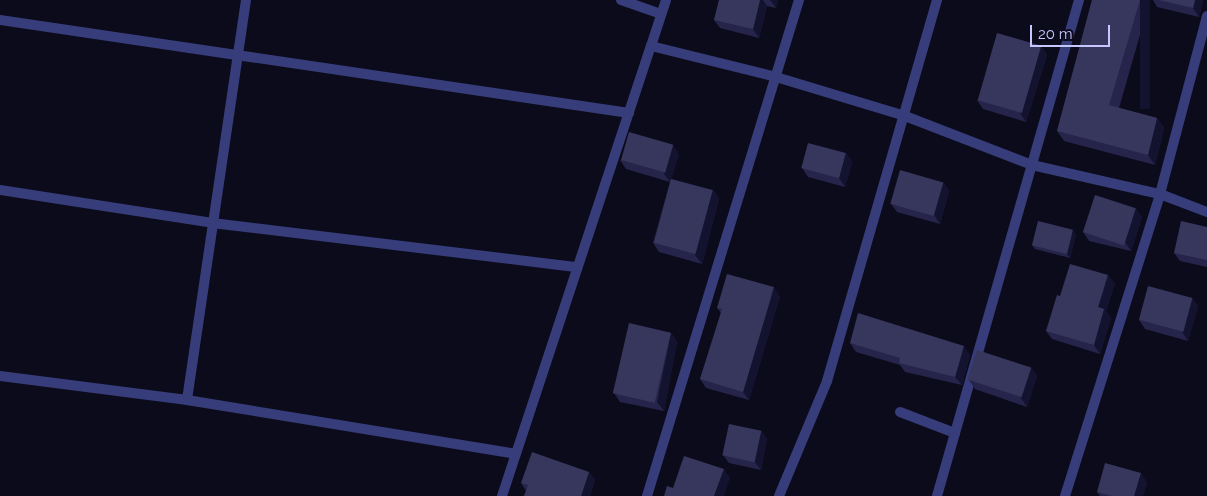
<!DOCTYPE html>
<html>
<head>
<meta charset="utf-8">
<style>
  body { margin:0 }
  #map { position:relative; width:1207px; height:496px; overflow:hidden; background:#0c0b1b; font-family:Raleway,sans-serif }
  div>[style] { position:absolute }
  .street>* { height:10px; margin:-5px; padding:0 5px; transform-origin:5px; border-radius:5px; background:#373d7a }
  .wall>* { inset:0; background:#26244a }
  .shaded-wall>* { inset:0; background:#14132f; transform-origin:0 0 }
  .building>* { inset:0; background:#37365d; transform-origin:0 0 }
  span { translate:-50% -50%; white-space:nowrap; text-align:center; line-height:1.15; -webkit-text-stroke:4px #0c0b1b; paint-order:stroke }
  .scale { position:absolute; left:1030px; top:25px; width:80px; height:22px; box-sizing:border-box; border:2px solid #c6c7fe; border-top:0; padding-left:6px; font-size:15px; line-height:18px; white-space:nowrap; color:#c6c7fe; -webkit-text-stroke:4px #0c0b1b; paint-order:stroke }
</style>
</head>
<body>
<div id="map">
  <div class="street">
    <div style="left:246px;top:0;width:404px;rotate:98.4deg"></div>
    <div style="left:187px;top:400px;width:333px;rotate:9.3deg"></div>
    <div style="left:621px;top:0;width:42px;rotate:19.3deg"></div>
    <div style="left:0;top:20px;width:636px;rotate:8.41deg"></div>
    <div style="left:651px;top:46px;width:48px;rotate:-71.9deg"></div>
    <div style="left:0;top:190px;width:215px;rotate:8.8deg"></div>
    <div style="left:212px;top:223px;width:368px;rotate:6.9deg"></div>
    <div style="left:0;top:376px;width:189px;rotate:7.3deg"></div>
    <div style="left:900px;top:412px;width:59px;rotate:20.9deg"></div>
    <div style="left:502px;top:496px;width:474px;rotate:-71.7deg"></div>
    <div style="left:651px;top:46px;width:129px;rotate:13.9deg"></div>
    <div style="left:776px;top:77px;width:135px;rotate:16.8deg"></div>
    <div style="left:905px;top:116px;width:136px;rotate:21.1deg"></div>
    <div style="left:1032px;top:165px;width:131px;rotate:12.8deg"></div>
    <div style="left:1160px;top:194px;width:50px;rotate:21deg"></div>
    <div style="left:647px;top:496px;width:519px;rotate:-72.96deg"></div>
    <div style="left:779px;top:496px;width:125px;rotate:-67.3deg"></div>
    <div style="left:827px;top:381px;width:397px;rotate:-73.9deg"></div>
    <div style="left:937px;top:496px;width:516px;rotate:-74.02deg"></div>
    <div style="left:1065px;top:496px;width:317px;rotate:-72.5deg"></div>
    <div style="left:1160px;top:194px;width:184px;rotate:-75.2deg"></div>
  </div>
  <div class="wall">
    <div style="clip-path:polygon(719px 0,778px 0,776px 8px,767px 6px,759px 38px,720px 28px,714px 20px)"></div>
    <div style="clip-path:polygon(1092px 0,1150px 0,1119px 108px,1157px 118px,1164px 128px,1155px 165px,1064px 141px,1057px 131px)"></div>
    <div style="clip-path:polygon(1153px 0,1203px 0,1199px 17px,1157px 7px)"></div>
    <div style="clip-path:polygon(1041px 46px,1047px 55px,1026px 122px,983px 109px,977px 100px)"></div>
    <div style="clip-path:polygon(846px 153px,852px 162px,845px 187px,808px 177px,802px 168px)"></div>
    <div style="clip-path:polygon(679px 154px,671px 179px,713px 190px,719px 199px,702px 264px,659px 252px,653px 243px,670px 182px,626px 169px,620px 160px)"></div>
    <div style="clip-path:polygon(943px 182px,949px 191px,940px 224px,897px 212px,891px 204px)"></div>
    <div style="clip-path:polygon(1142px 217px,1131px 251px,1089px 241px,1083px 232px)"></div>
    <div style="clip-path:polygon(1207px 227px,1207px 267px,1180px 261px,1174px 253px)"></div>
    <div style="clip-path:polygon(1076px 234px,1070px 258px,1035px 249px,1032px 245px)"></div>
    <div style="clip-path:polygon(1115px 283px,1106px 311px,1111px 318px,1100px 354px,1052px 339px,1046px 331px,1060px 296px)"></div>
    <div style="clip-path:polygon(780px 296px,749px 400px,706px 388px,700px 379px,721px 313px,717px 308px)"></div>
    <div style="clip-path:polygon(1192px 298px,1198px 306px,1188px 341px,1145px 329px,1139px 320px)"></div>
    <div style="clip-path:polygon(671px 333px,677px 342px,664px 411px,620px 402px,614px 393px)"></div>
    <div style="clip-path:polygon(850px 343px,970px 355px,962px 385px,905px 372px,900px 365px,856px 352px)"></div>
    <div style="clip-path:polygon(1031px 368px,1037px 376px,1027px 407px,975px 389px,969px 380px)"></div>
    <div style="clip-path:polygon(761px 431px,767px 439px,761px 470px,729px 463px,723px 455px)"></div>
    <div style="clip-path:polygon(589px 472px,595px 480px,590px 496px,524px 496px,526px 491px,521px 483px)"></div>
    <div style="clip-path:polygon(1147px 482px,1143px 496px,1100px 496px,1097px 492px)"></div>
  </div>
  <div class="shaded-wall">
    <div style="clip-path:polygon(760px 0,763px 0,767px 6px,759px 38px,753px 29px)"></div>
    <div style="clip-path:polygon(770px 0,778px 0,776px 8px)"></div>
    <div style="left:1140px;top:0;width:10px;height:109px"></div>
    <div style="clip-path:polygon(1195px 0,1203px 0,1199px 17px,1193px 8px)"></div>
    <div style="clip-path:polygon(1041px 46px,1047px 55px,1026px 122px,1020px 113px)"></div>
    <div style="clip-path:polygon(1157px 118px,1164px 128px,1155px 165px,1148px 155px)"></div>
    <div style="clip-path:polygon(673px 145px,679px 154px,670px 182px,664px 174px)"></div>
    <div style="clip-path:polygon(846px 153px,852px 162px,845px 187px,839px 178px)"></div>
    <div style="clip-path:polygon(943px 182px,949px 191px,940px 224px,934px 215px)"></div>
    <div style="clip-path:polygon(713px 190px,719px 199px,702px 264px,695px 255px)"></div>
    <div style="clip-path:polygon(1136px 208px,1142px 217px,1131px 251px,1125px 242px)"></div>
    <div style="clip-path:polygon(1073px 230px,1076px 234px,1070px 258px,1067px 254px)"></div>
    <div style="clip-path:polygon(1108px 275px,1115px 283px,1106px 311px,1111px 318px,1100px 354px,1094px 345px,1098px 307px)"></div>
    <div style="clip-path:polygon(774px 287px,780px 296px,749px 400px,743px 392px)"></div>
    <div style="clip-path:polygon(1192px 298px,1198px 306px,1188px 341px,1182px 332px)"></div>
    <div style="clip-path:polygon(671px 333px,677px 342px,664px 411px,657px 402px)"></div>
    <div style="clip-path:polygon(964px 346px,970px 355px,962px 385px,955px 377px)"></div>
    <div style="clip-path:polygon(1031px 368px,1037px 376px,1027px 407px,1021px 398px)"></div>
    <div style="clip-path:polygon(761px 431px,767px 439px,761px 470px,754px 461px)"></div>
    <div style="clip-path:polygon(724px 469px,730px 478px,724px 496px,714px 496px)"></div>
    <div style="clip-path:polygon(589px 472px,595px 480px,590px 496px,581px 496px)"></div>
    <div style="clip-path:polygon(1141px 473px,1147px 482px,1143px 496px,1134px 496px)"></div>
  </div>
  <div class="building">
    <div style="clip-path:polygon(719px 0,760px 0,753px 29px,714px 20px)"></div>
    <div style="clip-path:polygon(1092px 0,1140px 0,1109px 105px,1157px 118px,1148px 155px,1057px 131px)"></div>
    <div style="clip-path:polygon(1159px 0,1195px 0,1193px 8px)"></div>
    <div style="left:997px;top:33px;width:46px;height:70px;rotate:16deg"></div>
    <div style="left:629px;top:132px;width:46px;height:29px;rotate:16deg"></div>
    <div style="left:808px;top:143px;width:39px;height:26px;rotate:15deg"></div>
    <div style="left:900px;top:170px;width:45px;height:35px;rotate:16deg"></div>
    <div style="left:671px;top:179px;width:43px;height:66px;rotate:15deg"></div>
    <div style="left:1095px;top:195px;width:43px;height:39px;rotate:18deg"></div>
    <div style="left:1038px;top:221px;width:36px;height:25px;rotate:14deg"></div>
    <div style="clip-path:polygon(1181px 221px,1207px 227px,1207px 260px,1174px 253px)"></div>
    <div style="clip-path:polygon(1070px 264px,1108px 275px,1098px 307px,1104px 309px,1094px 345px,1046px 331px,1057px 295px,1060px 296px)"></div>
    <div style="clip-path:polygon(727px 274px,774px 287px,743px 392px,700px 379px,722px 309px,717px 308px)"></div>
    <div style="left:1148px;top:286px;width:46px;height:35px;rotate:15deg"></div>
    <div style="clip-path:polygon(858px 313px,964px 346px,955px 377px,899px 363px,900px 358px,850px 343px)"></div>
    <div style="left:629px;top:323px;width:43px;height:72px;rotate:13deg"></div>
    <div style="left:977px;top:350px;width:57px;height:31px;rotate:18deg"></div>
    <div style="left:729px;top:424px;width:33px;height:32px;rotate:12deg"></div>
    <div style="clip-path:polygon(532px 452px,589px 472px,581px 496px,524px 496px,528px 485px,521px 483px)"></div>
    <div style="clip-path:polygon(684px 456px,724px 469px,714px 496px,664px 496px,667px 486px,673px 488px)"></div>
    <div style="clip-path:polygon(1105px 463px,1141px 473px,1134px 496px,1112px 496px,1097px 492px)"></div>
  </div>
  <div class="scale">20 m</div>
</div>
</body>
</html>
